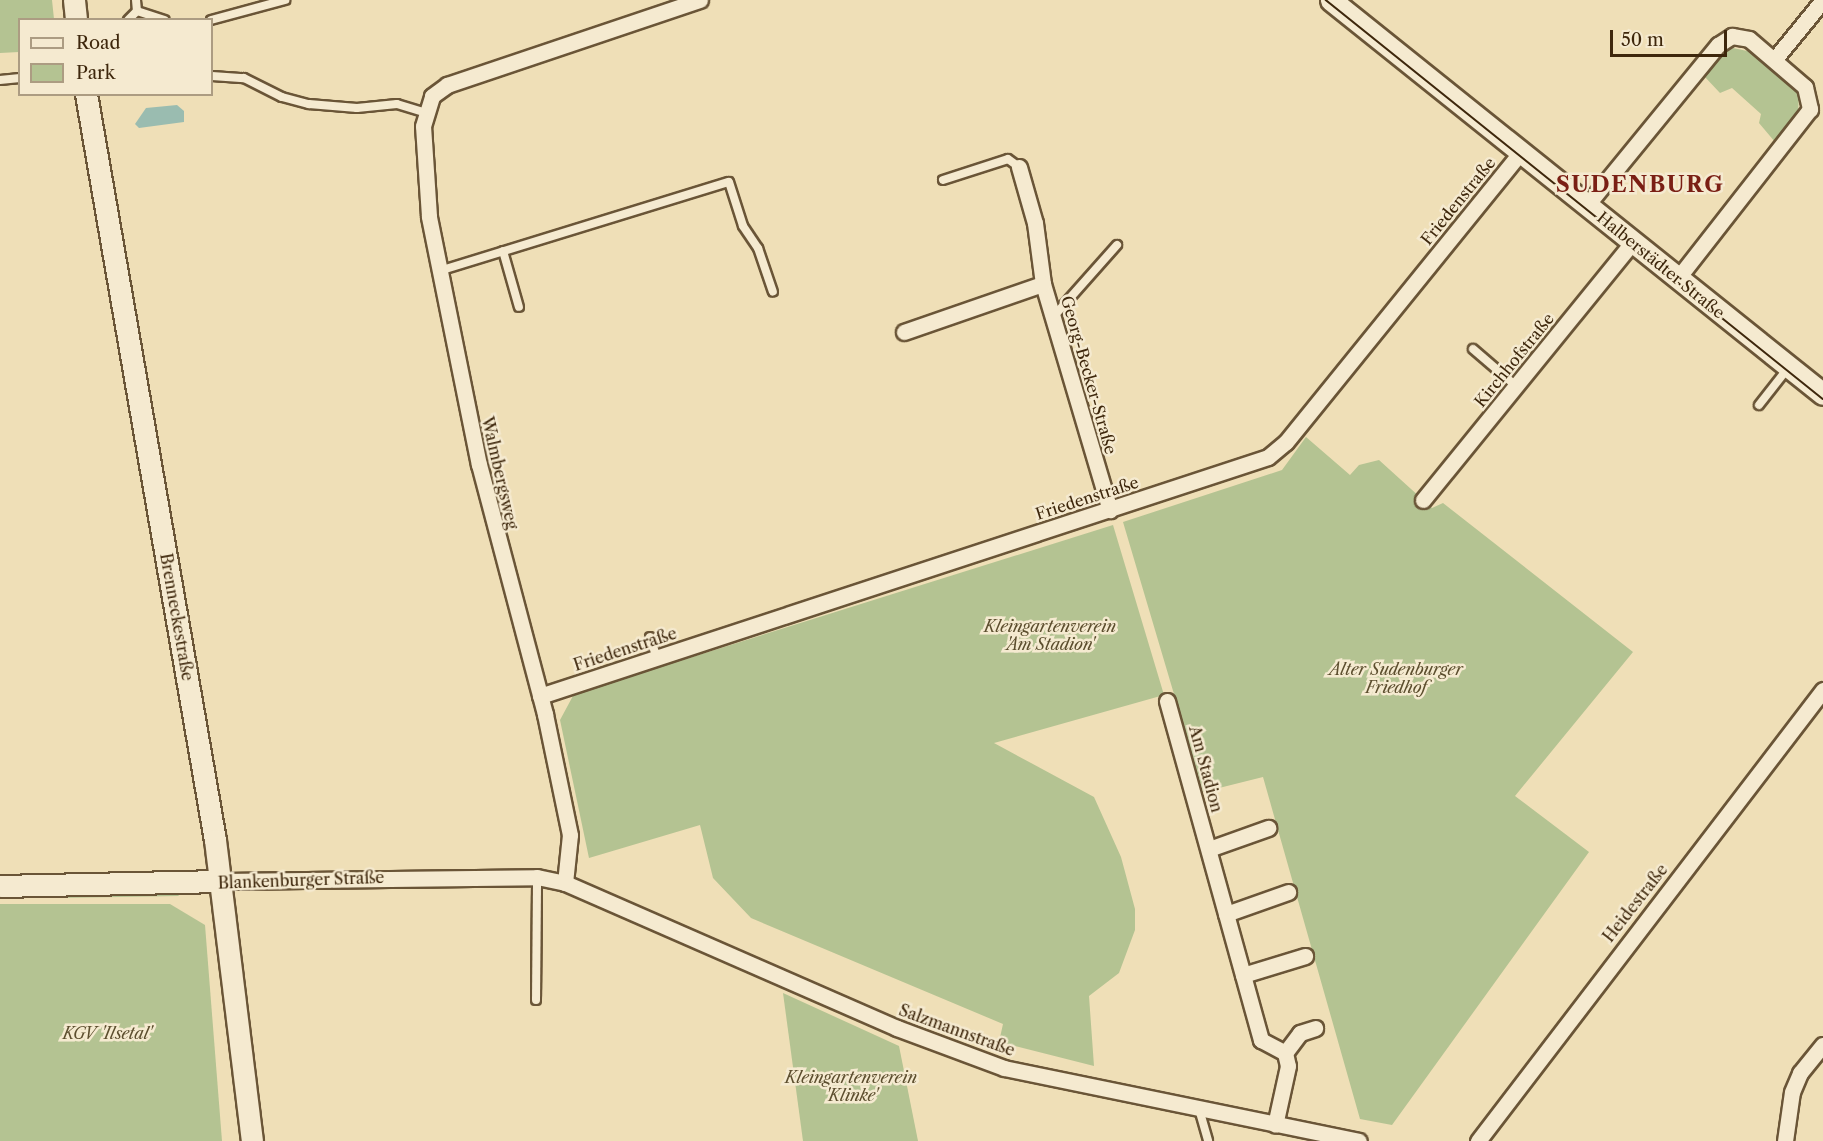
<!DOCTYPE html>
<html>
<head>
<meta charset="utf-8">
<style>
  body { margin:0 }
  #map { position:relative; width:1823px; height:1141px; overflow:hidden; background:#efdfb7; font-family:"Libre Caslon Text",serif }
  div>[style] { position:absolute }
  .green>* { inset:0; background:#b4c392 }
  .water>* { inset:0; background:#9abcb0 }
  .roads { filter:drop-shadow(2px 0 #6a5537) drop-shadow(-2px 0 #6a5537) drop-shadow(0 2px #6a5537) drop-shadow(0 -2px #6a5537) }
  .lane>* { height:8px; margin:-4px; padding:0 4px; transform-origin:4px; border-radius:4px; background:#f5ead0 }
  .street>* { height:15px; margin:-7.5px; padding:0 7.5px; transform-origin:7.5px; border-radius:7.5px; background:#f5ead0 }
  .secondary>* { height:21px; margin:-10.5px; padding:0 10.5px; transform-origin:10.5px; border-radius:10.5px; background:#f5ead0 }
  .tram>* { height:1.5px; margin:-0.75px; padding:0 0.75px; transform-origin:0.75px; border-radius:0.75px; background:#3e270c }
  span { translate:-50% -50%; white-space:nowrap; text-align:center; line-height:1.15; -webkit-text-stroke:5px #f5ead0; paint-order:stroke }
  .street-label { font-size:16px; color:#3e270c }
  .park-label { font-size:16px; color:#5c4e2e; font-style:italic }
  .district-label { font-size:22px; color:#7a1f14; font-weight:700; letter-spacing:1.5px }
  .legend { position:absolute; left:18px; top:18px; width:195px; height:78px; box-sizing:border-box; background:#f5ead0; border:2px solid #ac9c82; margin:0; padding:8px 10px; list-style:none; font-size:18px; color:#3e270c }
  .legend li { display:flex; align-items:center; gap:12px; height:30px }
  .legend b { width:30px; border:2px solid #ac9c82 }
  .scale { position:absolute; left:1610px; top:30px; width:117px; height:27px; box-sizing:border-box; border:3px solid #3e270c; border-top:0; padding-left:8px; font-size:18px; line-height:21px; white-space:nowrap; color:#3e270c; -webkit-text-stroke:4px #f5ead0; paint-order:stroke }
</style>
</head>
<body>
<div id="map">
  <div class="green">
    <div style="clip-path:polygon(0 0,52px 0,54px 19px,20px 20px,19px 52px,0 53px)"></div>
    <div style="clip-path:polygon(1733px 48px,1752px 52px,1799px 93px,1798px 114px,1775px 142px,1759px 123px,1761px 114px,1732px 88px,1720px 93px,1704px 76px,1725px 52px)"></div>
    <div style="clip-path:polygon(1306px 437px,1350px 475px,1359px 465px,1379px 460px,1432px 508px,1443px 503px,1633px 652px,1515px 796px,1589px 852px,1392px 1125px,1360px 1119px,1263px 777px,1203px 792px,1123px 522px,1282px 470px)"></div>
    <div style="clip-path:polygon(1113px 525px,1164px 695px,994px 743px,1094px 797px,1121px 857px,1135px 909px,1135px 930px,1119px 973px,1089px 996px,1094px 1066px,999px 1042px,1003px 1024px,751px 918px,713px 878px,700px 825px,589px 858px,560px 720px,574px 694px)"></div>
    <div style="clip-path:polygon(61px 892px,183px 892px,178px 896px,59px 898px)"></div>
    <div style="clip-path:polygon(0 904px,170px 904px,205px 925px,222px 1141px,0 1141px)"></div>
    <div style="clip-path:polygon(783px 993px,899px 1046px,918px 1141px,803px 1141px)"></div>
  </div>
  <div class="water">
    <div style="clip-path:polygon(177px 105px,184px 111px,184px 122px,139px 128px,135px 124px,146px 108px)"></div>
  </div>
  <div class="roads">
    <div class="lane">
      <div style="left:136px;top:0;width:11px;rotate:85deg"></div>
      <div style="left:137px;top:11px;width:29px;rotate:18deg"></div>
      <div style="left:128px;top:20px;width:13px;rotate:-45deg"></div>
      <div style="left:211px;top:20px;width:77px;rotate:-15.1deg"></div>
      <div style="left:212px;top:76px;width:32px;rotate:4deg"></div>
      <div style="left:244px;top:78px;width:42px;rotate:26.6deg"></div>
      <div style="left:282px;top:97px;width:28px;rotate:15deg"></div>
      <div style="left:309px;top:104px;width:48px;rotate:4.8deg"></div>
      <div style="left:357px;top:108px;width:40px;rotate:-5.7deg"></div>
      <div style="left:397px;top:104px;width:30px;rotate:17deg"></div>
      <div style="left:0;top:80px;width:20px;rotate:-6deg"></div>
      <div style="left:943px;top:180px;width:68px;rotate:-17.9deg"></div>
      <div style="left:1008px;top:159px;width:14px;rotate:36deg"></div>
      <div style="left:503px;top:251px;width:58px;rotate:74.1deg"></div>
      <div style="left:439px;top:271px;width:303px;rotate:-17.1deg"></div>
      <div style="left:729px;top:182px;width:46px;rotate:72.3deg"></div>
      <div style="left:743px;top:226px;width:27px;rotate:56deg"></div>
      <div style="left:758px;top:248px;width:46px;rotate:71.2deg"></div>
      <div style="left:1054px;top:316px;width:95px;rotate:-48.4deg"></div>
      <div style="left:1473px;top:349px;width:57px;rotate:40.7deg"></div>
      <div style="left:1759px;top:405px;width:47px;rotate:-51.9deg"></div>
      <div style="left:650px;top:637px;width:22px;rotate:72deg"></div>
      <div style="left:536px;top:1000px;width:123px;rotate:-89.5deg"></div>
      <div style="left:1199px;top:1109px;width:33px;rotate:74deg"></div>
    </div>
    <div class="street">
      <div style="left:1774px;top:60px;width:77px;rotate:-50.8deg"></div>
      <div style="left:1019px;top:167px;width:58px;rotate:74.1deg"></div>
      <div style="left:1035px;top:223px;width:62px;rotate:82.5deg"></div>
      <div style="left:1043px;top:284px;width:236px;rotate:73.5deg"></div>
      <div style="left:1587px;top:205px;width:207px;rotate:-50.7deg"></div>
      <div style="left:1718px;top:45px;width:17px;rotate:-33deg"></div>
      <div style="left:1732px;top:36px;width:17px;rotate:10deg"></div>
      <div style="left:1749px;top:39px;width:74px;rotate:40.6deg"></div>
      <div style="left:1805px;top:87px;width:23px;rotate:77deg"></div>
      <div style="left:1810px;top:109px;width:214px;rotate:128deg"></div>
      <div style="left:904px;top:332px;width:147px;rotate:-19.1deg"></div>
      <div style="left:1423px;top:500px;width:333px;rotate:-50.9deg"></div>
      <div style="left:540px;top:696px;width:766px;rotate:-18.17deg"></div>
      <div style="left:1268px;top:457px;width:23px;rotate:-40deg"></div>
      <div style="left:1286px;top:442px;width:373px;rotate:-51deg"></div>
      <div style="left:1167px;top:701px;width:352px;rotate:74.5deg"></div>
      <div style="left:1261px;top:1040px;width:27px;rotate:28deg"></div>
      <div style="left:1285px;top:1053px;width:13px;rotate:77deg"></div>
      <div style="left:1288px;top:1066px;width:60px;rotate:102.4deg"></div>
      <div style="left:1209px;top:849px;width:63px;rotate:-19.6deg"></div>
      <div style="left:222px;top:881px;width:315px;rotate:-0.7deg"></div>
      <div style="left:537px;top:877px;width:29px;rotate:12deg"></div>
      <div style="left:565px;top:883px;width:362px;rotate:23.6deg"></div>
      <div style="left:897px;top:1028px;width:114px;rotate:20.5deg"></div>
      <div style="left:1004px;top:1068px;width:362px;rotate:11.6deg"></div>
      <div style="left:565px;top:883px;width:48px;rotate:-84.1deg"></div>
      <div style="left:570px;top:835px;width:124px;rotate:-101.7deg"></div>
      <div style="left:545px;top:714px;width:258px;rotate:-104.8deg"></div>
      <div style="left:479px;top:465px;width:254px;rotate:-101.4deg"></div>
      <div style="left:429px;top:216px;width:90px;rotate:-93.8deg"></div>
      <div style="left:423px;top:126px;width:31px;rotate:-73deg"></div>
      <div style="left:432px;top:96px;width:19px;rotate:-36deg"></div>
      <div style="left:447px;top:85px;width:267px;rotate:-18.6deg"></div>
      <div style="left:1226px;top:914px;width:66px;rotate:-19.5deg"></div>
      <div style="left:1243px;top:975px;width:65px;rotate:-17deg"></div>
      <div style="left:1285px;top:1053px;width:25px;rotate:-53deg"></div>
      <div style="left:1300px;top:1033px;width:16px;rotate:-18deg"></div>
      <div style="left:1478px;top:1141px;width:568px;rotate:-52.59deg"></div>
      <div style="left:1785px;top:1141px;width:49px;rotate:-81.9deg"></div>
      <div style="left:1792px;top:1092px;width:21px;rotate:-67deg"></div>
      <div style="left:1800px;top:1073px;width:36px;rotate:-51deg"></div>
    </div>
    <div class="secondary">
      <div style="left:74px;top:0;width:20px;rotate:84deg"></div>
      <div style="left:1331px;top:0;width:630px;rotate:38.69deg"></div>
      <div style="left:86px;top:94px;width:757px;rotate:80.19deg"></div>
      <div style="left:215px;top:840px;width:303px;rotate:83deg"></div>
      <div style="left:0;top:886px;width:222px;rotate:-1.3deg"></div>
    </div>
  </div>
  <div class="tram">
    <div style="left:1326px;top:0;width:637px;rotate:38.76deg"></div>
  </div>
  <div class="street-label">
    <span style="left:1458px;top:201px;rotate:-51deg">Friedenstraße</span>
    <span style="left:1661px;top:265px;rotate:39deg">Halberstädter Straße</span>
    <span style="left:1514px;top:360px;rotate:-51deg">Kirchhofstraße</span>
    <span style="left:1089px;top:375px;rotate:74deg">Georg-Becker-Straße</span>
    <span style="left:500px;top:473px;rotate:77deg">Walmbergsweg</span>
    <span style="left:1087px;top:498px;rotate:-18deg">Friedenstraße</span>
    <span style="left:177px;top:617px;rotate:80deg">Brenneckestraße</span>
    <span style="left:625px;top:649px;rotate:-18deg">Friedenstraße</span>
    <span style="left:1206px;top:769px;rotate:75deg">Am Stadion</span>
    <span style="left:301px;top:880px;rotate:-2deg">Blankenburger Straße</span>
    <span style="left:1635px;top:903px;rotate:-52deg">Heidestraße</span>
    <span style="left:957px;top:1030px;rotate:20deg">Salzmannstraße</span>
  </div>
  <div class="park-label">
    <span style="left:1050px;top:635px">Kleingartenverein<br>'Am Stadion'</span>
    <span style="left:1396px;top:678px">Alter Sudenburger<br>Friedhof</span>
    <span style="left:107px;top:1033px">KGV 'Ilsetal'</span>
    <span style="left:851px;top:1086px">Kleingartenverein<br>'Klinke'</span>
  </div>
  <div class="district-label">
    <span style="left:1640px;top:185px">SUDENBURG</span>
  </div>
  <ul class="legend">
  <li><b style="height:8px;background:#f5ead0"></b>Road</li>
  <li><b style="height:16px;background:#b4c392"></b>Park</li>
  </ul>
  <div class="scale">50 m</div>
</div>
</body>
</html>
